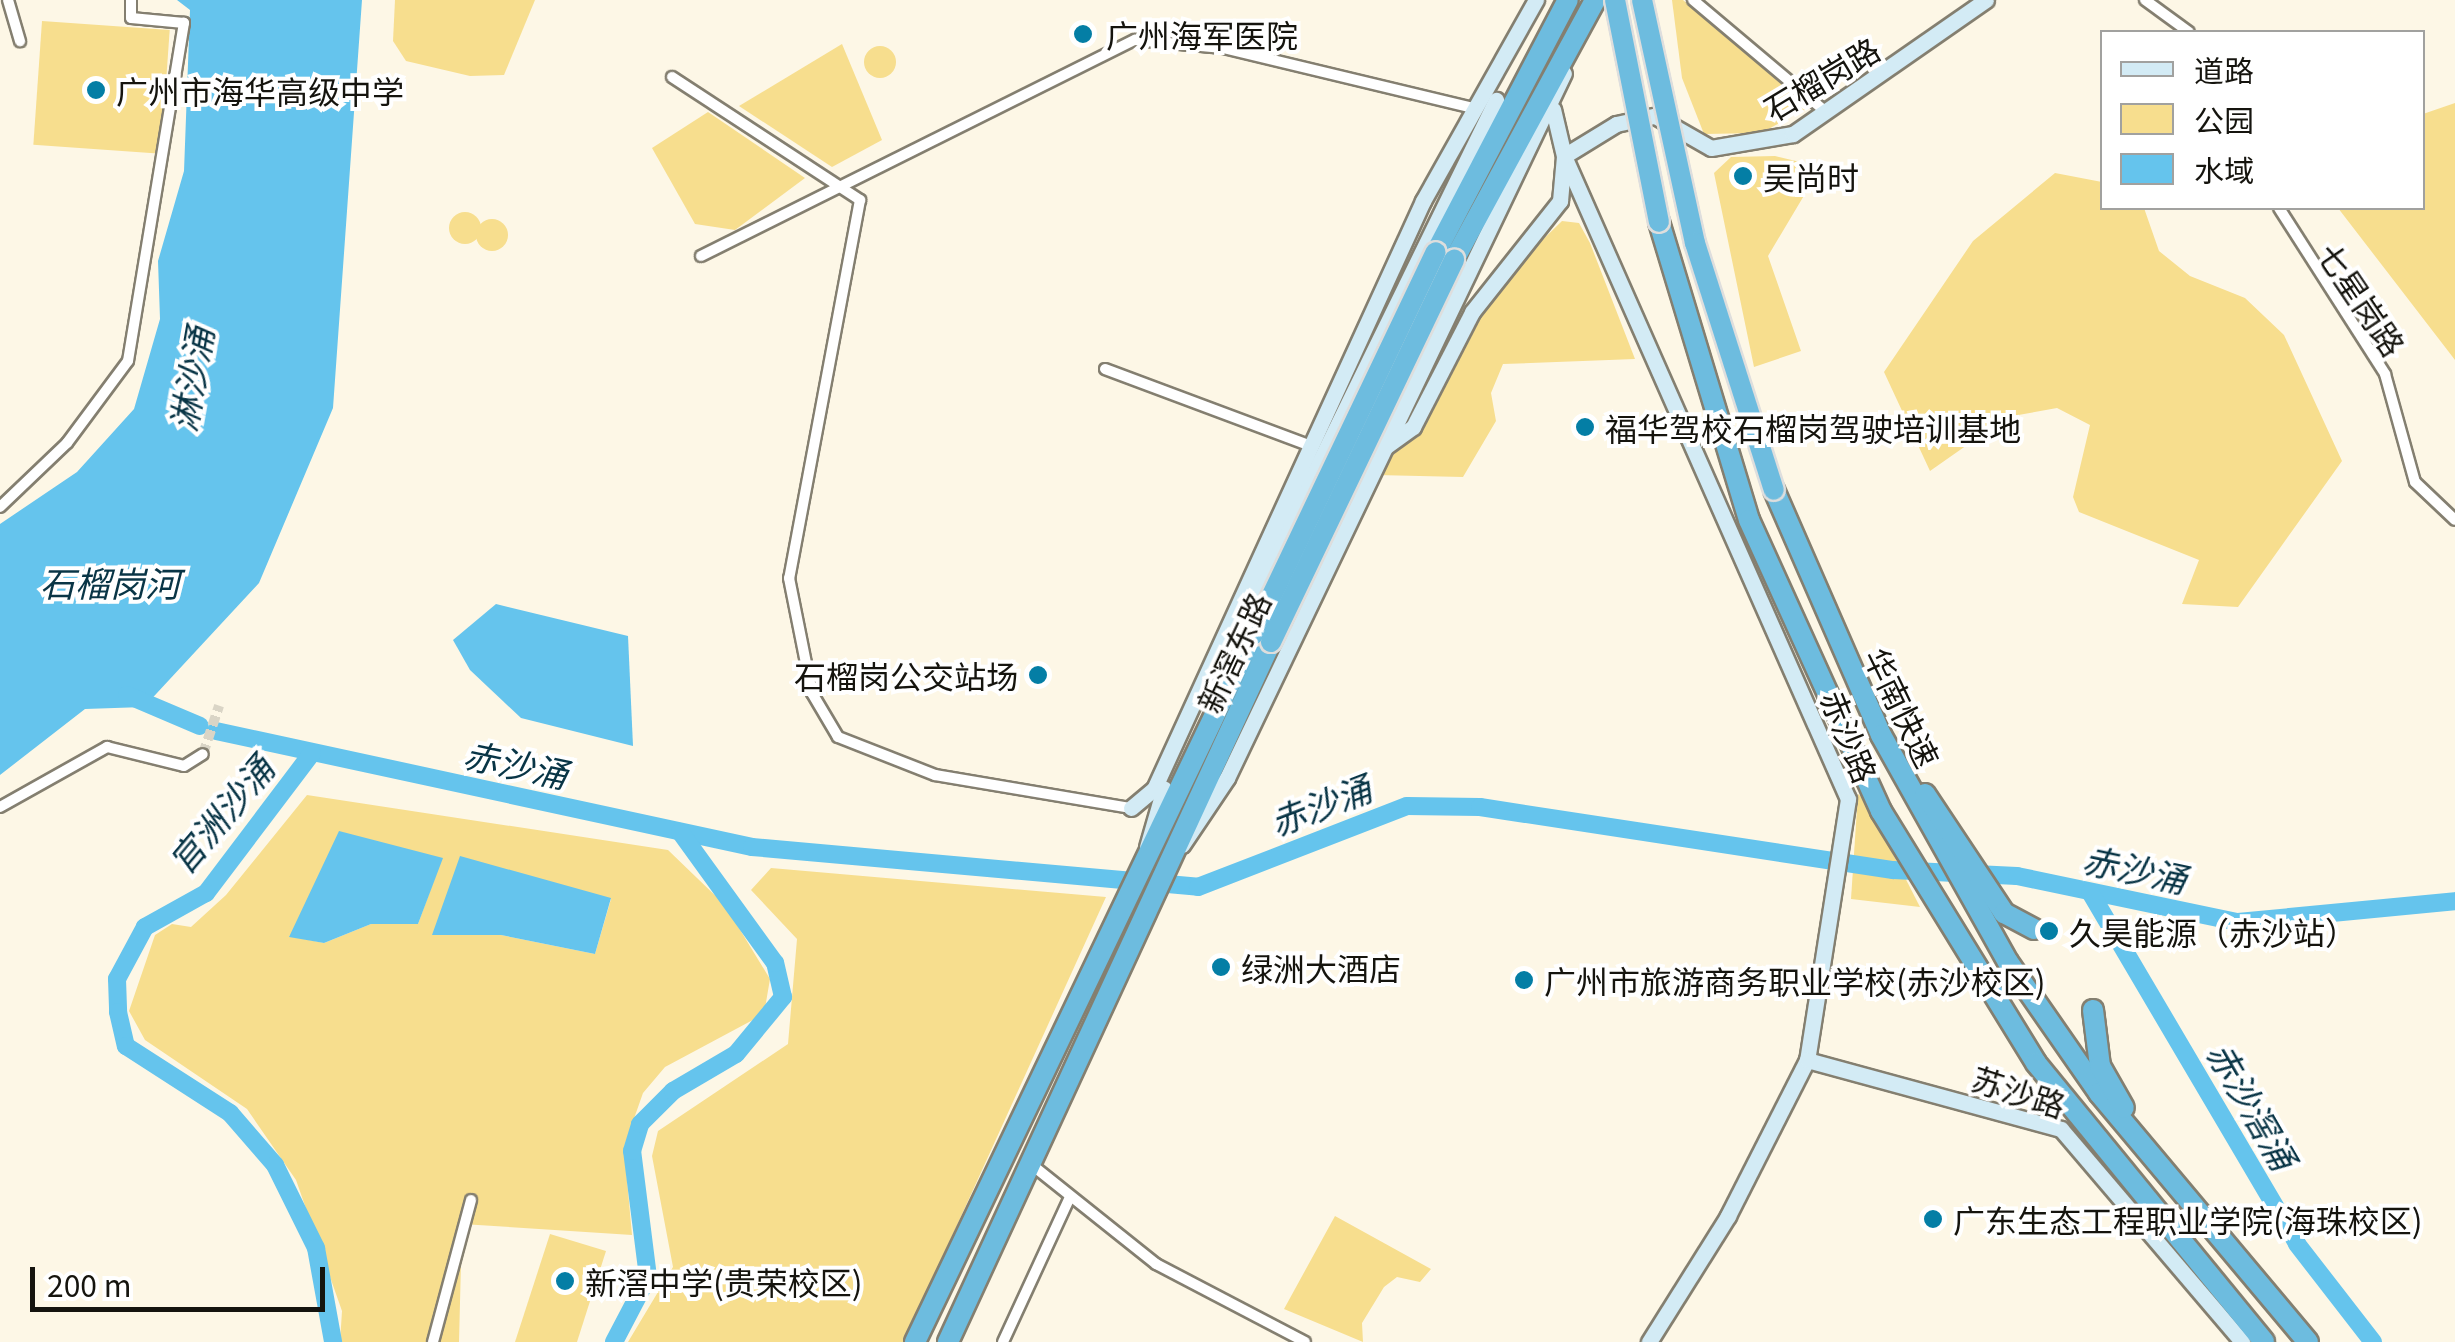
<!DOCTYPE html>
<html>
<head>
<meta charset="utf-8">
<style>
  body { margin:0 }
  #map { position:relative; width:2455px; height:1342px; overflow:hidden; background:#fdf7e6; font-family:Georgia,"Noto Sans SC",serif }
  div>[style] { position:absolute }
  .green>* { inset:0; background:#f7de8e; transform-origin:0 0 }
  .round { border-radius:50% }
  .water>* { inset:0; background:#65c4ed }
  .river>* { height:18px; margin:-9px; padding:0 9px; transform-origin:9px; border-radius:9px; background:#65c4ed }
  .street-tunnel>* { height:10px; margin-top:-5px; transform-origin:0; background:repeating-linear-gradient(90deg,#dad5c6 0 10px,transparent 0 15px) }
  .roads { filter:drop-shadow(2px 0 #847f70) drop-shadow(-2px 0 #847f70) drop-shadow(0 2px #847f70) drop-shadow(0 -2px #847f70) }
  .street>* { height:10px; margin:-5px; padding:0 5px; transform-origin:5px; border-radius:5px; background:#fff }
  .secondary>* { height:15px; margin:-7.5px; padding:0 7.5px; transform-origin:7.5px; border-radius:7.5px; background:#d3ebf5 }
  .highway>* { height:20px; margin:-10px; padding:0 10px; transform-origin:10px; border-radius:10px; background:#6dbcdf }
  .bridges { filter:drop-shadow(2px 0 #dededd) drop-shadow(-2px 0 #dededd) drop-shadow(0 2px #dededd) drop-shadow(0 -2px #dededd) }
  .highway-bridge>* { height:20px; margin:-10px; padding:0 10px; transform-origin:10px; border-radius:10px; background:#6dbcdf }
  .dots>* { width:28px; height:28px; translate:-50% -50%; box-sizing:border-box; border:5px solid #fff; border-radius:50% }
  span { translate:-50% -50%; white-space:nowrap; text-align:center; line-height:1.15; -webkit-text-stroke:8px #fff; paint-order:stroke }
  .poi-label { font-size:32px; color:#15140e }
  .left { translate:0 -50%; text-align:left }
  .right { translate:-100% -50%; text-align:right }
  .street-label { font-size:32px; color:#15140e }
  .water-label { font-size:35px; color:#093546; font-style:italic }
  .legend { position:absolute; left:2100px; top:30px; width:325px; height:180px; box-sizing:border-box; background:#fff; border:2px solid #a1a19f; margin:0; padding:12px 18px; list-style:none; font-size:30px; color:#15140e }
  .legend li { display:flex; align-items:center; gap:20px; height:50px }
  .legend b { width:50px; border:2px solid #a1a19f }
  .scale { position:absolute; left:30px; top:1267px; width:295px; height:45px; box-sizing:border-box; border:5px solid #15140e; border-top:0; padding-left:12px; font-size:30px; line-height:35px; white-space:nowrap; color:#15140e; -webkit-text-stroke:8px #fff; paint-order:stroke }
</style>
</head>
<body>
<div id="map">
  <div class="green">
    <div style="clip-path:polygon(395px 0,535px 0,504px 75px,470px 76px,406px 61px,393px 41px)"></div>
    <div style="clip-path:polygon(1672px 0,1683px 0,1809px 107px,1761px 133px,1704px 134px,1682px 78px)"></div>
    <div style="left:42px;top:21px;width:128px;height:124px;rotate:4deg"></div>
    <div style="clip-path:polygon(842px 44px,882px 140px,832px 167px,739px 106px)"></div>
    <div class="round" style="left:864px;top:46px;width:32px;height:32px"></div>
    <div style="clip-path:polygon(2455px 103px,2455px 360px,2338px 208px,2422px 208px,2423px 114px)"></div>
    <div style="clip-path:polygon(708px 112px,805px 178px,735px 230px,695px 224px,652px 148px)"></div>
    <div style="clip-path:polygon(1775px 156px,1821px 167px,1768px 256px,1801px 351px,1754px 367px,1714px 173px,1731px 157px)"></div>
    <div style="clip-path:polygon(2055px 173px,2102px 182px,2102px 208px,2144px 208px,2159px 251px,2190px 276px,2245px 298px,2284px 335px,2342px 461px,2238px 607px,2182px 604px,2199px 560px,2079px 512px,2073px 497px,2090px 425px,2057px 408px,2007px 417px,1930px 471px,1884px 372px,1973px 241px)"></div>
    <div class="round" style="left:449px;top:212px;width:32px;height:32px"></div>
    <div class="round" style="left:476px;top:219px;width:32px;height:32px"></div>
    <div style="clip-path:polygon(1562px 221px,1579px 223px,1590px 243px,1635px 359px,1503px 364px,1491px 393px,1496px 421px,1463px 477px,1376px 475px,1427px 416px,1495px 286px)"></div>
    <div style="clip-path:polygon(1858px 794px,1866px 801px,1920px 907px,1851px 899px)"></div>
    <div style="clip-path:polygon(evenodd,307px 795px,668px 850px,725px 905px,770px 979px,764px 1014px,665px 1067px,643px 1093px,624px 1147px,632px 1235px,462px 1224px,459px 1342px,340px 1342px,342px 1311px,296px 1180px,247px 1109px,145px 1040px,129px 1011px,155px 935px,172px 924px,191px 927px,226px 895px,307px 795px,442px 858px,418px 924px,371px 924px,324px 943px,289px 936px,442px 858px,307px 795px,611px 899px,595px 954px,501px 935px,432px 935px,611px 899px)"></div>
    <div style="clip-path:polygon(771px 868px,1106px 897px,904px 1342px,628px 1342px,673px 1267px,652px 1156px,658px 1131px,788px 1044px,797px 939px,751px 890px)"></div>
    <div style="clip-path:polygon(1335px 1216px,1431px 1269px,1420px 1282px,1397px 1277px,1384px 1287px,1362px 1323px,1363px 1342px,1284px 1309px)"></div>
    <div style="clip-path:polygon(550px 1234px,606px 1251px,577px 1342px,515px 1342px)"></div>
  </div>
  <div class="water">
    <div style="clip-path:polygon(177px 0,362px 0,333px 408px,259px 583px,144px 707px,85px 709px,0 775px,0 524px,77px 472px,134px 409px,160px 319px,158px 261px,184px 171px,190px 10px)"></div>
    <div style="clip-path:polygon(496px 604px,628px 636px,633px 746px,521px 718px,470px 670px,453px 640px)"></div>
    <div style="clip-path:polygon(339px 831px,443px 858px,418px 924px,371px 924px,324px 943px,289px 937px)"></div>
    <div style="clip-path:polygon(460px 856px,611px 898px,595px 954px,501px 935px,432px 935px)"></div>
  </div>
  <div class="river">
    <div style="left:127px;top:695px;width:79px;rotate:23deg"></div>
    <div style="left:216px;top:731px;width:548px;rotate:12.21deg"></div>
    <div style="left:752px;top:847px;width:448px;rotate:5.1deg"></div>
    <div style="left:1198px;top:887px;width:224px;rotate:-21.2deg"></div>
    <div style="left:1407px;top:806px;width:73px;rotate:0.8deg"></div>
    <div style="left:1480px;top:807px;width:418px;rotate:8.7deg"></div>
    <div style="left:1893px;top:870px;width:124px;rotate:2.8deg"></div>
    <div style="left:2017px;top:876px;width:226px;rotate:11.8deg"></div>
    <div style="left:2238px;top:922px;width:218px;rotate:-5.5deg"></div>
    <div style="left:312px;top:753px;width:176px;rotate:127.1deg"></div>
    <div style="left:206px;top:893px;width:70px;rotate:150.9deg"></div>
    <div style="left:145px;top:927px;width:59px;rotate:118.3deg"></div>
    <div style="left:117px;top:979px;width:33px;rotate:88deg"></div>
    <div style="left:118px;top:1012px;width:35px;rotate:77deg"></div>
    <div style="left:126px;top:1046px;width:124px;rotate:32.8deg"></div>
    <div style="left:230px;top:1113px;width:69px;rotate:49.1deg"></div>
    <div style="left:275px;top:1165px;width:93px;rotate:63.7deg"></div>
    <div style="left:316px;top:1248px;width:96px;rotate:79.7deg"></div>
    <div style="left:2090px;top:892px;width:408px;rotate:59.5deg"></div>
    <div style="left:2297px;top:1244px;width:124px;rotate:52.2deg"></div>
    <div style="left:614px;top:1342px;width:73px;rotate:-62.4deg"></div>
    <div style="left:648px;top:1277px;width:127px;rotate:-97.2deg"></div>
    <div style="left:632px;top:1151px;width:28px;rotate:-73deg"></div>
    <div style="left:640px;top:1124px;width:47px;rotate:-45deg"></div>
    <div style="left:673px;top:1091px;width:73px;rotate:-30.4deg"></div>
    <div style="left:736px;top:1054px;width:74px;rotate:-50.5deg"></div>
    <div style="left:783px;top:997px;width:35px;rotate:-103deg"></div>
    <div style="left:775px;top:963px;width:162px;rotate:-125.9deg"></div>
  </div>
  <div class="street-tunnel">
    <div style="left:203px;top:754px;width:51px;rotate:-71.6deg"></div>
  </div>
  <div class="roads">
    <div class="street">
      <div style="left:8px;top:0;width:43px;rotate:73.7deg"></div>
      <div style="left:1693px;top:0;width:174px;rotate:40.1deg"></div>
      <div style="left:2145px;top:0;width:54px;rotate:36deg"></div>
      <div style="left:672px;top:77px;width:225px;rotate:33.2deg"></div>
      <div style="left:860px;top:200px;width:385px;rotate:100.6deg"></div>
      <div style="left:789px;top:578px;width:117px;rotate:78.7deg"></div>
      <div style="left:812px;top:693px;width:51px;rotate:59.4deg"></div>
      <div style="left:838px;top:737px;width:104px;rotate:21.4deg"></div>
      <div style="left:935px;top:775px;width:199px;rotate:9.6deg"></div>
      <div style="left:2279px;top:208px;width:197px;rotate:57.4deg"></div>
      <div style="left:2385px;top:374px;width:112px;rotate:74.5deg"></div>
      <div style="left:2415px;top:482px;width:55px;rotate:43.5deg"></div>
      <div style="left:701px;top:256px;width:485px;rotate:-26.5deg"></div>
      <div style="left:1135px;top:40px;width:88px;rotate:5.2deg"></div>
      <div style="left:1223px;top:48px;width:261px;rotate:13.5deg"></div>
      <div style="left:1105px;top:369px;width:220px;rotate:20.5deg"></div>
      <div style="left:0;top:507px;width:93px;rotate:-43.7deg"></div>
      <div style="left:67px;top:443px;width:102px;rotate:-53.4deg"></div>
      <div style="left:128px;top:361px;width:343px;rotate:-80.6deg"></div>
      <div style="left:184px;top:23px;width:53px;rotate:-174.6deg"></div>
      <div style="left:131px;top:18px;width:18px;rotate:-90deg"></div>
      <div style="left:0;top:807px;width:123px;rotate:-29.3deg"></div>
      <div style="left:107px;top:747px;width:79px;rotate:13.9deg"></div>
      <div style="left:184px;top:766px;width:22px;rotate:-32deg"></div>
      <div style="left:1032px;top:1165px;width:159px;rotate:38.6deg"></div>
      <div style="left:1156px;top:1264px;width:168px;rotate:27.6deg"></div>
      <div style="left:433px;top:1342px;width:147px;rotate:-75deg"></div>
      <div style="left:1003px;top:1342px;width:160px;rotate:-65.2deg"></div>
    </div>
    <div class="secondary">
      <div style="left:1564px;top:156px;width:703px;rotate:66.17deg"></div>
      <div style="left:1848px;top:799px;width:264px;rotate:98.9deg"></div>
      <div style="left:1807px;top:1060px;width:175px;rotate:116.9deg"></div>
      <div style="left:1728px;top:1216px;width:149px;rotate:122.1deg"></div>
      <div style="left:1564px;top:156px;width:61px;rotate:-31.6deg"></div>
      <div style="left:1616px;top:124px;width:40px;rotate:-12deg"></div>
      <div style="left:1655px;top:116px;width:64px;rotate:29.7deg"></div>
      <div style="left:1711px;top:148px;width:83px;rotate:-9.7deg"></div>
      <div style="left:1793px;top:134px;width:235px;rotate:-34.8deg"></div>
      <div style="left:1384px;top:448px;width:36px;rotate:-36deg"></div>
      <div style="left:1413px;top:427px;width:129px;rotate:-62.8deg"></div>
      <div style="left:1472px;top:312px;width:142px;rotate:-51.6deg"></div>
      <div style="left:1560px;top:201px;width:45px;rotate:-84.9deg"></div>
      <div style="left:1564px;top:156px;width:48px;rotate:-103.2deg"></div>
      <div style="left:1250px;top:604px;width:561px;rotate:-63.98deg"></div>
      <div style="left:1131px;top:808px;width:30px;rotate:-40deg"></div>
      <div style="left:1154px;top:789px;width:647px;rotate:-65.42deg"></div>
      <div style="left:1423px;top:201px;width:231px;rotate:-60.7deg"></div>
      <div style="left:1182px;top:845px;width:81px;rotate:-56.1deg"></div>
      <div style="left:1227px;top:778px;width:781px;rotate:-64.45deg"></div>
      <div style="left:1147px;top:847px;width:61px;rotate:-73.9deg"></div>
      <div style="left:1807px;top:1060px;width:263px;rotate:15.2deg"></div>
      <div style="left:2061px;top:1129px;width:280px;rotate:49.6deg"></div>
    </div>
    <div class="highway">
      <div style="left:1659px;top:222px;width:311px;rotate:73.2deg"></div>
      <div style="left:1749px;top:520px;width:320px;rotate:65.6deg"></div>
      <div style="left:1881px;top:811px;width:296px;rotate:58.4deg"></div>
      <div style="left:2036px;top:1063px;width:360px;rotate:50.7deg"></div>
      <div style="left:1436px;top:252px;width:284px;rotate:-62.4deg"></div>
      <div style="left:1454px;top:260px;width:296px;rotate:-61.5deg"></div>
      <div style="left:1774px;top:490px;width:267px;rotate:66.4deg"></div>
      <div style="left:1881px;top:735px;width:260px;rotate:60.8deg"></div>
      <div style="left:2008px;top:962px;width:160px;rotate:55.2deg"></div>
      <div style="left:2099px;top:1093px;width:325px;rotate:50deg"></div>
      <div style="left:1925px;top:794px;width:143px;rotate:56.4deg"></div>
      <div style="left:2004px;top:913px;width:34px;rotate:28deg"></div>
      <div style="left:2093px;top:1010px;width:56px;rotate:82.9deg"></div>
      <div style="left:2100px;top:1066px;width:48px;rotate:60.3deg"></div>
      <div style="left:915px;top:1342px;width:784px;rotate:-64.45deg"></div>
      <div style="left:948px;top:1342px;width:771px;rotate:-65.23deg"></div>
    </div>
  </div>
  <div class="bridges">
    <div class="highway-bridge">
      <div style="left:1615px;top:0;width:226px;rotate:78.8deg"></div>
      <div style="left:1642px;top:0;width:249px;rotate:77.7deg"></div>
      <div style="left:1695px;top:243px;width:259px;rotate:72.3deg"></div>
      <div style="left:1253px;top:635px;width:424px;rotate:-64.5deg"></div>
      <div style="left:1271px;top:642px;width:424px;rotate:-64.4deg"></div>
    </div>
  </div>
  <div class="dots">
    <div style="left:1083px;top:34px;background:#047ea5"></div>
    <div style="left:96px;top:90px;background:#047ea5"></div>
    <div style="left:1743px;top:176px;background:#047ea5"></div>
    <div style="left:1585px;top:427px;background:#047ea5"></div>
    <div style="left:1038px;top:675px;background:#047ea5"></div>
    <div style="left:2049px;top:931px;background:#047ea5"></div>
    <div style="left:1221px;top:967px;background:#047ea5"></div>
    <div style="left:1524px;top:980px;background:#047ea5"></div>
    <div style="left:1933px;top:1219px;background:#047ea5"></div>
    <div style="left:565px;top:1281px;background:#047ea5"></div>
  </div>
  <div class="poi-label">
    <span class="left" style="left:1106px;top:34px">广州海军医院</span>
    <span class="left" style="left:116px;top:90px">广州市海华高级中学</span>
    <span class="left" style="left:1763px;top:176px">吴尚时</span>
    <span class="left" style="left:1605px;top:427px">福华驾校石榴岗驾驶培训基地</span>
    <span class="right" style="left:1018px;top:675px">石榴岗公交站场</span>
    <span class="left" style="left:2069px;top:931px">久昊能源（赤沙站）</span>
    <span class="left" style="left:1241px;top:967px">绿洲大酒店</span>
    <span class="left" style="left:1544px;top:980px">广州市旅游商务职业学校(赤沙校区)</span>
    <span class="left" style="left:1953px;top:1219px">广东生态工程职业学院(海珠校区)</span>
    <span class="left" style="left:585px;top:1281px">新滘中学(贵荣校区)</span>
  </div>
  <div class="street-label">
    <span style="left:1821px;top:78px;rotate:-31deg">石榴岗路</span>
    <span style="left:2362px;top:299px;rotate:56deg">七星岗路</span>
    <span style="left:1233px;top:652px;rotate:-65deg">新滘东路</span>
    <span style="left:1903px;top:707px;rotate:64deg">华南快速</span>
    <span style="left:1850px;top:736px;rotate:68deg">赤沙路</span>
    <span style="left:2019px;top:1091px;rotate:18deg">苏沙路</span>
  </div>
  <div class="water-label">
    <span style="left:190px;top:379px;rotate:-80deg">淋沙涌</span>
    <span style="left:110px;top:582px">石榴岗河</span>
    <span style="left:516px;top:763px;rotate:12deg">赤沙涌</span>
    <span style="left:1320px;top:804px;rotate:-21deg">赤沙涌</span>
    <span style="left:220px;top:814px;rotate:-50deg">官洲沙涌</span>
    <span style="left:2135px;top:868px;rotate:12deg">赤沙涌</span>
    <span style="left:2253px;top:1105px;rotate:60deg">赤沙滘涌</span>
  </div>
  <ul class="legend">
  <li><b style="height:12px;background:#d3ebf5"></b>道路</li>
  <li><b style="height:28px;background:#f7de8e"></b>公园</li>
  <li><b style="height:28px;background:#65c4ed"></b>水域</li>
  </ul>
  <div class="scale">200 m</div>
</div>
</body>
</html>
